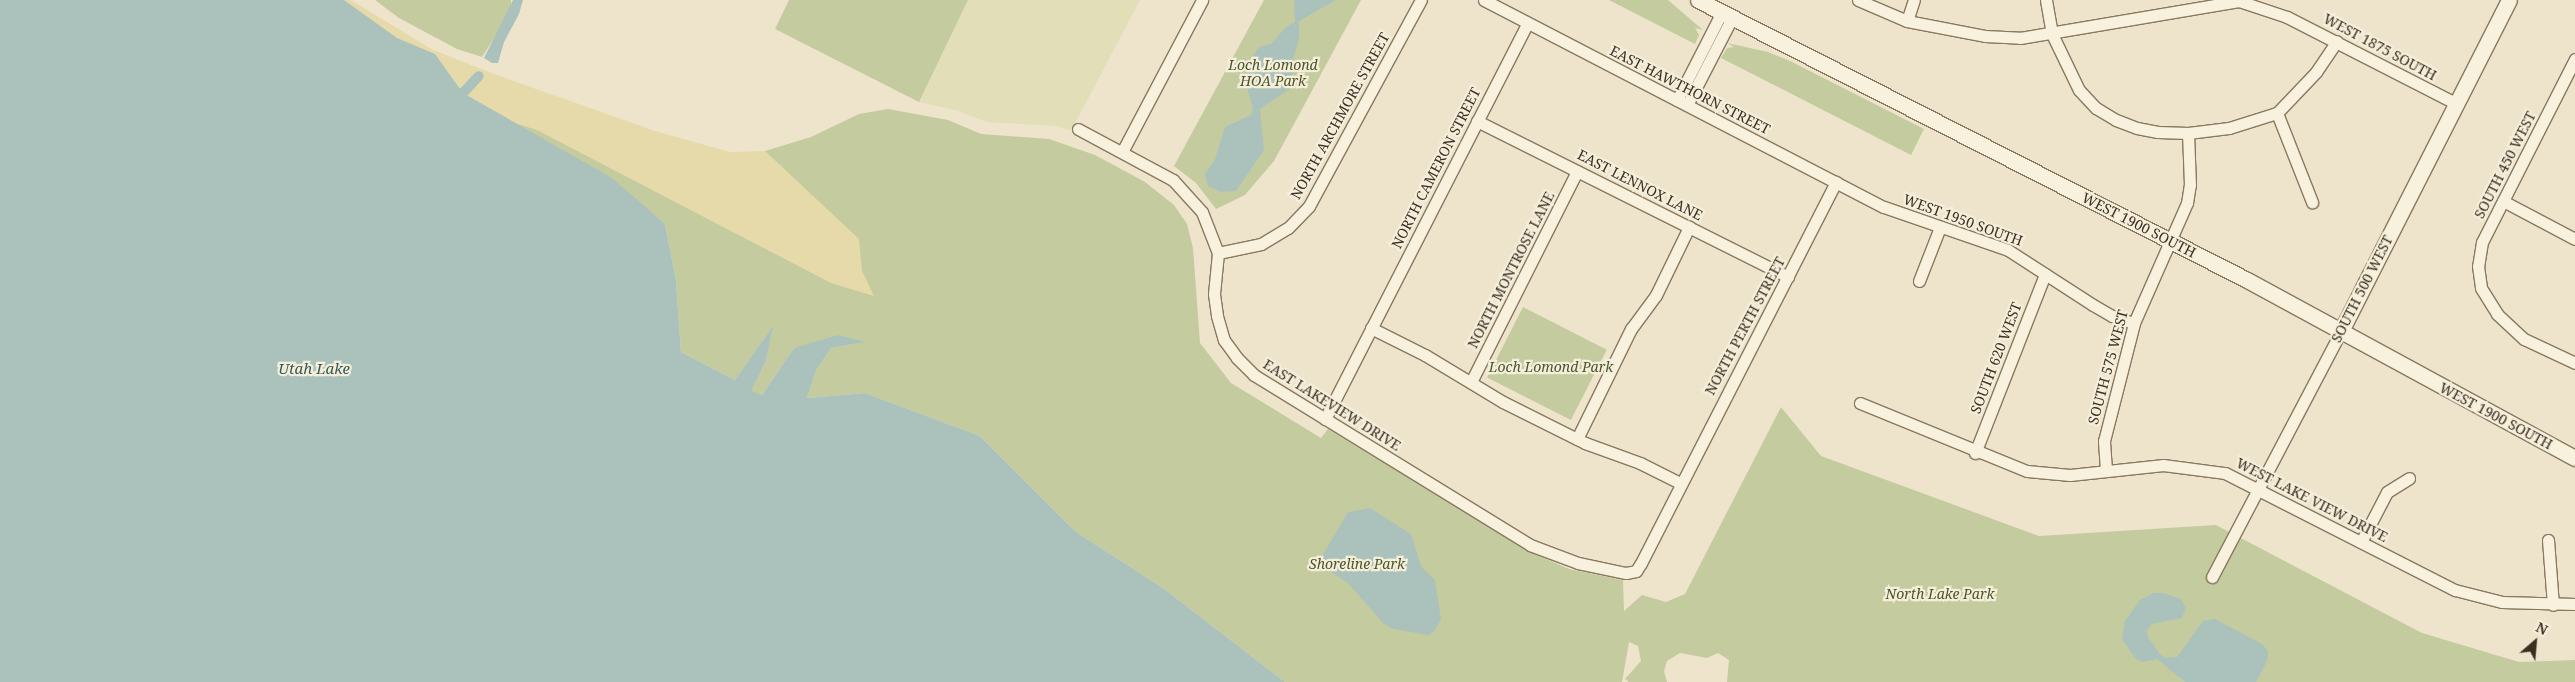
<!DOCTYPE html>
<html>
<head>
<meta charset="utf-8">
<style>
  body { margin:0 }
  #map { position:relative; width:2575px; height:682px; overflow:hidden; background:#ede4cb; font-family:"Noto Serif",serif }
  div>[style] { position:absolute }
  .farmland>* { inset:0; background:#e2deb8 }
  .green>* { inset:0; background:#c4cb9f; transform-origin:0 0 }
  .sand>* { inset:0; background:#e7daaa }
  .water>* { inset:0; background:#abc2bc }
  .canal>* { height:10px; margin:-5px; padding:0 5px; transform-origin:5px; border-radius:5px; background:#abc2bc }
  .roads { filter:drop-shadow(1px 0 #89785f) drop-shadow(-1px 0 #89785f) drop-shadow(0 1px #89785f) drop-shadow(0 -1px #89785f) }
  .street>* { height:11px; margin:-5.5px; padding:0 5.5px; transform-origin:5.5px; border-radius:5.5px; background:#f8f1de }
  .secondary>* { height:15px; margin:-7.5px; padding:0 7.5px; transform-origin:7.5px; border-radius:7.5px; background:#f8f1de }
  span { translate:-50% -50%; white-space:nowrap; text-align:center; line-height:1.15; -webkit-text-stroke:4.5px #f5eeda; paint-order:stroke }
  .street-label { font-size:14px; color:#3b2f22 }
  .park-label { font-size:14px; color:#49562a; font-style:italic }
  .water-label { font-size:15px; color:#325959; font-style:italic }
  .north { position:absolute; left:2510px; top:617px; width:50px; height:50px; -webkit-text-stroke:4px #f5eeda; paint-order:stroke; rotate:27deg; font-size:14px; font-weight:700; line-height:20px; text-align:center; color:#3b2f22 }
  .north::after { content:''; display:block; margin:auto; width:18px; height:22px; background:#3b2f22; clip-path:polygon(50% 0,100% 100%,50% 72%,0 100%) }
</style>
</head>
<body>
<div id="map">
  <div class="farmland">
    <i style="clip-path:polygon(968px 0,1140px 0,1071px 131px,1057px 126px,987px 122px,955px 110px,919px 102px)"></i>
  </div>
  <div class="green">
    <i style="clip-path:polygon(375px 0,511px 0,511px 12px,482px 57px,457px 49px,399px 18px)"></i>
    <i style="clip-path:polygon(789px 0,968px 0,919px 102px,775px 29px)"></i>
    <i style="clip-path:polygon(1264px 0,1361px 0,1274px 161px,1245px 195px,1216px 209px,1196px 183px,1174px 166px)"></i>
    <i style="clip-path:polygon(1609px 0,1668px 0,1703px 30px,1695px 28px,1699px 35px,1695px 44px)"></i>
    <i style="clip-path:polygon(265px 18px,397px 38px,690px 158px,765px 151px,811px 137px,859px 114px,888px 109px,948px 120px,981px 134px,1049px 139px,1095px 155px,1145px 182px,1174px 205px,1187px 224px,1193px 248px,1200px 343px,1231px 383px,1321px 438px,1328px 429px,1537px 555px,1569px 569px,1623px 580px,1624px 611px,1642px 595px,1666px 602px,1685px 594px,1781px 407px,1821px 456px,2039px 536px,2216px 525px,2422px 633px,2519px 662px,2575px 660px,2575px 682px,1727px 682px,1729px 660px,1718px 653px,1707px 658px,1680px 653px,1667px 661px,1664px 671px,1667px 682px,1629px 682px,1625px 679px,1641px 661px,1638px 646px,1629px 642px,1622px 682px,1285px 682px,1163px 588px,1076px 532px,980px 436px,865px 393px,807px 398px,816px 371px,831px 348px,863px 342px,794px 348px,762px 395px,750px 392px,766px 361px,772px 328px,735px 380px,681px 352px,676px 280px,665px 224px)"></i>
    <i style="clip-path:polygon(1727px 43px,1768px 52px,1790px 61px,1924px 129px,1911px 155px,1721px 58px,1727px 48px,1734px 47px)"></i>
    <i style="left:1523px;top:307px;width:94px;height:79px;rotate:27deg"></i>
  </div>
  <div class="sand">
    <i style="clip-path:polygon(342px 0,351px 0,433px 50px,502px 77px,655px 131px,730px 152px,765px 151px,859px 239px,862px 271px,874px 296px,831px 283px,537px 130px,419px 93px)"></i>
  </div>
  <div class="water">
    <i style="clip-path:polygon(0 0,344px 0,397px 38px,435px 54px,463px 93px,612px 178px,665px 224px,676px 280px,681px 352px,735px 380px,773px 326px,766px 361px,751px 391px,762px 395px,794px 348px,838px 335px,865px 342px,831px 348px,816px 371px,807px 398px,865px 393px,980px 436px,1076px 532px,1163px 588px,1285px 682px,0 682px)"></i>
    <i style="clip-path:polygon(513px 0,523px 0,519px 14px,504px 42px,498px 63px,492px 63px,484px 58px)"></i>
    <i style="clip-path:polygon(1294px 0,1336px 0,1299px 21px,1299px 39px,1291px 66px,1295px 85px,1260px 109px,1264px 150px,1236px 191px,1221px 192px,1208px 186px,1205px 174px,1215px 159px,1225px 127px,1251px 115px,1253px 109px,1245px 80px,1253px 56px,1259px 47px,1271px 44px,1286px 27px,1295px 22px)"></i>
    <i style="clip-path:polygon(1370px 508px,1411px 534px,1421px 566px,1435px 580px,1441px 619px,1434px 632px,1428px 635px,1393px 629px,1383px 623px,1348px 583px,1331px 572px,1321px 558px,1348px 512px)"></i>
    <i style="clip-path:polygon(2163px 593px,2181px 599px,2186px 608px,2182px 618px,2152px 624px,2147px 630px,2148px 637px,2160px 654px,2166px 658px,2177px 657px,2203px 621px,2215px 619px,2262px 644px,2268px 651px,2267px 661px,2256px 682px,2185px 682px,2157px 659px,2143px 662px,2135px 658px,2122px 639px,2125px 621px,2140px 600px,2153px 593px)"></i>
  </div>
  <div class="canal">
    <i style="left:463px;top:93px;width:23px;rotate:-47deg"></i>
  </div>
  <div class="roads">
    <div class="street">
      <i style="left:1484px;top:0;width:450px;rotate:27.4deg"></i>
      <i style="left:1884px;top:207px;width:131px;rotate:19.1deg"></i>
      <i style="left:2008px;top:250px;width:101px;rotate:32.9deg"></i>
      <i style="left:2093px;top:305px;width:22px;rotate:30deg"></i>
      <i style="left:2112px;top:316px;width:23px;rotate:18deg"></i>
      <i style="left:1858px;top:0;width:53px;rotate:23.2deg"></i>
      <i style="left:1907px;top:21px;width:22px;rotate:-72deg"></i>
      <i style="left:2046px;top:0;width:35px;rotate:80deg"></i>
      <i style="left:2052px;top:34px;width:62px;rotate:64.3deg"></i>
      <i style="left:2079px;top:90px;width:25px;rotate:47deg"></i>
      <i style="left:2096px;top:108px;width:23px;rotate:31deg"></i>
      <i style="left:2116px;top:120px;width:22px;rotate:21deg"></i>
      <i style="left:2137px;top:128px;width:21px;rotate:11deg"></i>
      <i style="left:2158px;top:132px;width:30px;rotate:2deg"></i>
      <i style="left:2188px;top:133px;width:41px;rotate:-7deg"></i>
      <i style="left:2229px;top:128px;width:50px;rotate:-17.4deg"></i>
      <i style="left:2277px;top:113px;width:57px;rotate:-46.4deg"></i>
      <i style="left:2316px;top:72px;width:37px;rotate:-56deg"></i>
      <i style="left:1907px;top:21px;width:79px;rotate:10.9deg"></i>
      <i style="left:1985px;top:36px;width:35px;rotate:3deg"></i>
      <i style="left:2020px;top:38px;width:222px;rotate:-9.6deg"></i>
      <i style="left:2239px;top:1px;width:51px;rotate:18.4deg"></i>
      <i style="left:2287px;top:17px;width:191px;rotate:27.1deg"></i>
      <i style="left:2575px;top:59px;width:205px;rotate:116.9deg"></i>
      <i style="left:2482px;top:242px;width:24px;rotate:99deg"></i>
      <i style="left:2478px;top:266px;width:22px;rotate:82deg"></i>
      <i style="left:2481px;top:288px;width:31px;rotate:58deg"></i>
      <i style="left:2497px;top:314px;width:37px;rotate:43deg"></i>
      <i style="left:2524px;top:339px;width:56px;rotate:25.2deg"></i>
      <i style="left:1677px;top:100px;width:99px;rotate:-62.9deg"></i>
      <i style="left:1687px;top:105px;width:100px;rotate:-62.7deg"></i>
      <i style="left:2277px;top:113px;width:96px;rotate:68.5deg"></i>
      <i style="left:1477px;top:121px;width:348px;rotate:26.6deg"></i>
      <i style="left:1078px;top:129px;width:108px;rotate:28.2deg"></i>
      <i style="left:1173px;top:180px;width:43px;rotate:47.8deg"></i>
      <i style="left:1202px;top:212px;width:44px;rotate:68.7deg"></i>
      <i style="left:1218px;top:253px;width:41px;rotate:95.6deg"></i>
      <i style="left:1214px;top:294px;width:22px;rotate:82deg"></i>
      <i style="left:1217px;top:316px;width:25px;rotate:74deg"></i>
      <i style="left:1224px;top:340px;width:22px;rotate:54deg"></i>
      <i style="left:1237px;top:358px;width:24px;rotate:45deg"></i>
      <i style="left:1254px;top:375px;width:324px;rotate:31.6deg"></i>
      <i style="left:1530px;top:545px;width:51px;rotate:20.6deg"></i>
      <i style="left:1578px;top:563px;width:49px;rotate:11.8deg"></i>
      <i style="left:1626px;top:573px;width:10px;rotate:-11deg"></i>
      <i style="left:1636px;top:571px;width:9px;rotate:-58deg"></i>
      <i style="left:1641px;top:563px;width:428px;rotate:-62.9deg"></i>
      <i style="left:1122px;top:152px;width:172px;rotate:-62.2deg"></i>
      <i style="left:2503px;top:201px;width:81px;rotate:27.8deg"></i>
      <i style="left:1218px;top:253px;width:44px;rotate:-11.8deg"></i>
      <i style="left:1261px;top:244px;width:31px;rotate:-31deg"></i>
      <i style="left:1288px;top:228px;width:30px;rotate:-46deg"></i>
      <i style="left:1309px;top:206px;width:234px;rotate:-61.5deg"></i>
      <i style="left:1919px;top:281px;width:58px;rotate:-68.7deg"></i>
      <i style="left:1371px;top:328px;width:60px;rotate:26.6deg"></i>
      <i style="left:1425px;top:355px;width:91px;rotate:31.1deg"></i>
      <i style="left:1503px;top:402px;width:92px;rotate:26.6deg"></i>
      <i style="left:1585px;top:443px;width:59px;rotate:20deg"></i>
      <i style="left:1640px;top:463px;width:45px;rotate:26.6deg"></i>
      <i style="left:1471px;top:382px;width:236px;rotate:-63.3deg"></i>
      <i style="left:1860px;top:403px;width:180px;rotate:22.2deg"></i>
      <i style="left:2027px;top:471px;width:43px;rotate:5.3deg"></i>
      <i style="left:2070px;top:475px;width:94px;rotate:-6.1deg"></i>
      <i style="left:2163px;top:465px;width:63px;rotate:7.4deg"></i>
      <i style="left:2225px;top:473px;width:258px;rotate:27deg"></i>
      <i style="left:2455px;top:590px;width:49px;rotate:14.3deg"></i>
      <i style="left:2502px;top:602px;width:73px;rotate:1.6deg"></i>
      <i style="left:1325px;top:419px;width:445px;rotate:-62.9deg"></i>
      <i style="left:1577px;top:439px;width:123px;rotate:-63.9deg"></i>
      <i style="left:1631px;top:329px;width:42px;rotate:-53.7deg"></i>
      <i style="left:1656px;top:295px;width:76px;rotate:-64.1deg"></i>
      <i style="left:1975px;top:453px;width:192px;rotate:-68.6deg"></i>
      <i style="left:2106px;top:470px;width:29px;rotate:-94deg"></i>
      <i style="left:2104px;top:441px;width:122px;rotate:-75.7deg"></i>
      <i style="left:2134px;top:323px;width:131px;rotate:-66.2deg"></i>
      <i style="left:2187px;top:203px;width:18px;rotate:-81deg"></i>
      <i style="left:2190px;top:185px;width:52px;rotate:-92.2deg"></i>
      <i style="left:2548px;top:540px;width:65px;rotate:85.6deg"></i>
      <i style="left:2361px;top:542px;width:56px;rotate:-62.5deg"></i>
      <i style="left:2387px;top:492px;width:26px;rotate:-32deg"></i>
      <i style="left:2212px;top:577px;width:276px;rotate:-62.3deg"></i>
    </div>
    <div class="secondary">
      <i style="left:1698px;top:0;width:616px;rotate:27.02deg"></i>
      <i style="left:2247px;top:280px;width:373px;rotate:28.5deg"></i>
      <i style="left:2340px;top:333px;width:373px;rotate:-63.1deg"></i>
    </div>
  </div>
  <div class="street-label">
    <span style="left:2380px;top:47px;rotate:28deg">WEST 1875 SOUTH</span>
    <span style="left:1690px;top:90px;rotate:27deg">EAST HAWTHORN STREET</span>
    <span style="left:1340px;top:116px;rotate:-61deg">NORTH ARCHMORE STREET</span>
    <span style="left:2505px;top:165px;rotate:-63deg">SOUTH 450 WEST</span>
    <span style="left:1436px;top:168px;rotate:-63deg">NORTH CAMERON STREET</span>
    <span style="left:1640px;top:185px;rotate:27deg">EAST LENNOX LANE</span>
    <span style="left:1963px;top:220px;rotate:20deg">WEST 1950 SOUTH</span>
    <span style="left:2139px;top:225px;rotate:27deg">WEST 1900 SOUTH</span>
    <span style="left:1511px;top:270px;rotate:-63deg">NORTH MONTROSE LANE</span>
    <span style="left:2362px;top:289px;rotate:-63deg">SOUTH 500 WEST</span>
    <span style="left:1745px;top:326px;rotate:-62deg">NORTH PERTH STREET</span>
    <span style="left:1996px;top:358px;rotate:-69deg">SOUTH 620 WEST</span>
    <span style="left:2108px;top:367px;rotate:-75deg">SOUTH 575 WEST</span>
    <span style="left:1332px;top:405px;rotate:32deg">EAST LAKEVIEW DRIVE</span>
    <span style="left:2496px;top:416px;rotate:28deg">WEST 1900 SOUTH</span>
    <span style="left:2312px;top:500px;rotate:27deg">WEST LAKE VIEW DRIVE</span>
  </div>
  <div class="park-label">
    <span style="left:1273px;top:73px">Loch Lomond<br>HOA Park</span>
    <span style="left:1551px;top:367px">Loch Lomond Park</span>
    <span style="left:1357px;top:564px">Shoreline Park</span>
    <span style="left:1940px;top:594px">North Lake Park</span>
  </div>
  <div class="water-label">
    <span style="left:314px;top:369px">Utah Lake</span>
  </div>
  <div class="north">N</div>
</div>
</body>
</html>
